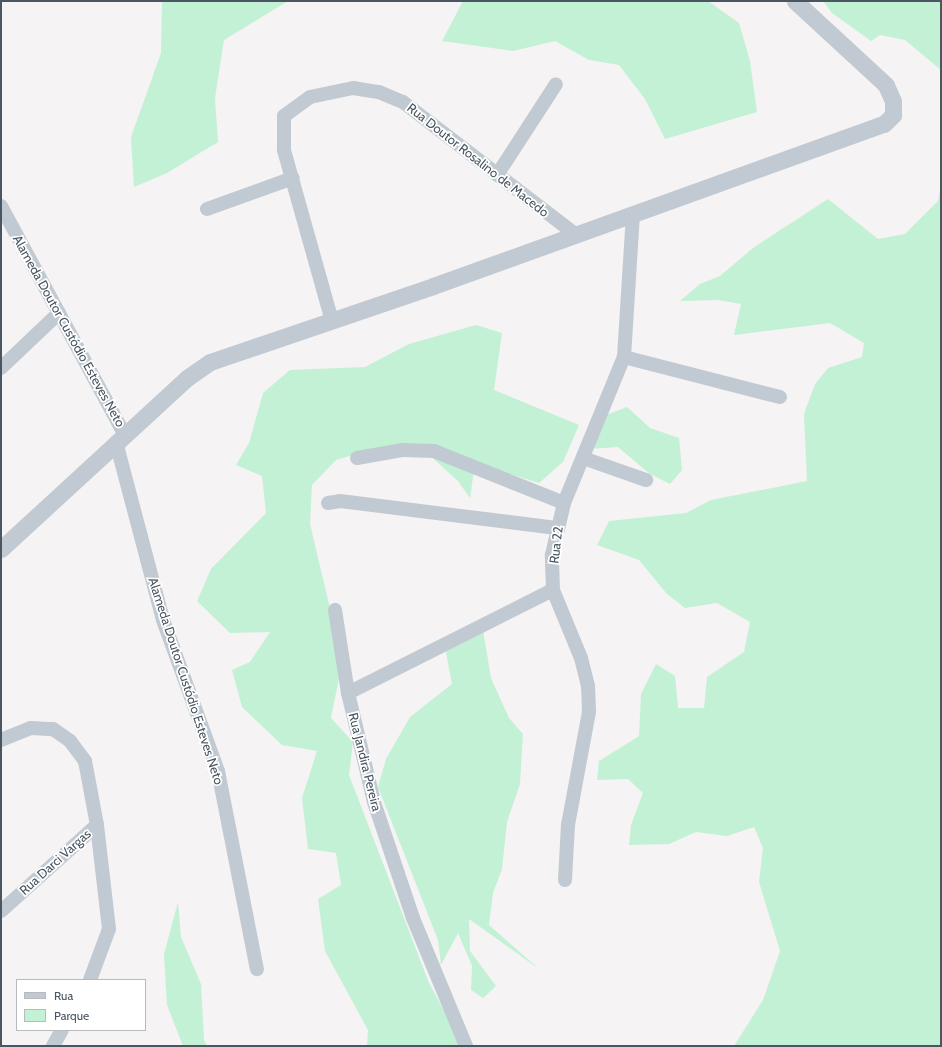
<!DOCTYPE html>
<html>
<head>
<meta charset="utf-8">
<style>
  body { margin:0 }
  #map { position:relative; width:942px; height:1047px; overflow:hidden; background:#f5f3f3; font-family:Cabin,sans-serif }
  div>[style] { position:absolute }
  .green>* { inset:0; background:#c3f1d5 }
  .minor>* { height:14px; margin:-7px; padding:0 7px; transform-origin:7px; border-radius:7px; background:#c1cad2 }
  .tertiary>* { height:17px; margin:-8.5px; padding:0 8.5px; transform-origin:8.5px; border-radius:8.5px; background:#c1cad2 }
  span { translate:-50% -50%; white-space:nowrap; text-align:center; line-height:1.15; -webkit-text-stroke:3.5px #fff; paint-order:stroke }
  .street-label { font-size:13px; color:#4a5661 }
  .frame { position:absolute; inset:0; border:2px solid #4a5661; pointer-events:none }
  .legend { position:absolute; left:16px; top:979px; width:130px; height:52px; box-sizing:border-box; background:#fff; border:1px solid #b7bbc0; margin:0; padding:5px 7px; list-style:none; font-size:12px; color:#4a5661 }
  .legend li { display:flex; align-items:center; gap:8px; height:20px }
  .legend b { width:20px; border:1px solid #b7bbc0 }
</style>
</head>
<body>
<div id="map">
  <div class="green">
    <i style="clip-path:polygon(162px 1px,288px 1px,224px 40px,215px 98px,218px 142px,167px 173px,134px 187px,131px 137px,161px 53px)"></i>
    <i style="clip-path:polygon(463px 1px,708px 1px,739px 23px,750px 61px,757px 112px,665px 139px,645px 99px,619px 65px,589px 60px,555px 41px,513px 51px,442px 41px)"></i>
    <i style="clip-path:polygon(823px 1px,941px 1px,941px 70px,905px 40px,880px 35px,871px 41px,832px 13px)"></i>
    <i style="clip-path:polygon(941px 185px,941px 1046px,734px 1046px,763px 1000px,780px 951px,759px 882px,763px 848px,754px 827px,727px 836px,696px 832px,669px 844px,629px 845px,631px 825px,643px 793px,628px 779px,597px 780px,599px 761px,639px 736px,641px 694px,656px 664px,675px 676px,678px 708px,704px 708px,707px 677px,744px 652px,750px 622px,717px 603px,685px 608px,667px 594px,639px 560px,597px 545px,609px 521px,686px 513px,711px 500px,807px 481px,804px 414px,815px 384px,828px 368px,862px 357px,864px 343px,830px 323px,734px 335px,741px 304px,718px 300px,680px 301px,700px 284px,720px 276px,753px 248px,828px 199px,878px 239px,905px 234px,938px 201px)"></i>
    <i style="clip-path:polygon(476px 325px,502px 333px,494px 390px,579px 425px,563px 462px,539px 483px,488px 467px,474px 470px,470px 498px,458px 481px,417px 444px,370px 450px,336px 460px,312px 485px,310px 524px,332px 617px,339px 678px,331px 718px,353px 742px,349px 775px,429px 983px,463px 1046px,367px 1046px,368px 1030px,325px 951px,318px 899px,341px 885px,336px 853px,308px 849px,302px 798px,317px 751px,282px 745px,242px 707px,232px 670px,250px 662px,270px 632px,230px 633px,197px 601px,211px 569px,266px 513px,262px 476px,236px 465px,249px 443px,263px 393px,290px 370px,365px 367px,409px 344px)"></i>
    <i style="clip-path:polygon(627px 407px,650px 428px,679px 438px,682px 470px,670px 484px,650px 474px,618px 447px,589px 449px,606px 415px)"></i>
    <i style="clip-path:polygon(483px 630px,491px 678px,509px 718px,523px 734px,520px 784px,507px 822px,502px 869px,493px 893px,489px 925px,539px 969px,469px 919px,470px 951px,496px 986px,483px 998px,471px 990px,472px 966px,458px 933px,441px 965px,438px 940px,378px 787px,386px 759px,410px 717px,452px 684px,445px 647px)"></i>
    <i style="clip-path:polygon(178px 902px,181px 937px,201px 984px,204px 1040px,207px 1046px,183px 1046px,167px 1005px,164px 954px)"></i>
  </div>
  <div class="minor">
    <i style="left:497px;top:175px;width:108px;rotate:-57deg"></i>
    <i style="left:1px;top:206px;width:260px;rotate:61.6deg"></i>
    <i style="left:207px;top:209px;width:91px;rotate:-19.8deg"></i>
    <i style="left:332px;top:321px;width:178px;rotate:-105.7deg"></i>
    <i style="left:284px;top:150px;width:34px;rotate:-90deg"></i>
    <i style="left:284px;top:116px;width:32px;rotate:-36deg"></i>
    <i style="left:310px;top:97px;width:44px;rotate:-11.8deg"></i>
    <i style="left:353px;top:88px;width:26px;rotate:9deg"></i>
    <i style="left:379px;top:92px;width:26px;rotate:23deg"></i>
    <i style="left:403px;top:102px;width:217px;rotate:37.5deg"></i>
    <i style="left:624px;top:357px;width:161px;rotate:14.4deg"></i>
    <i style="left:1px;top:368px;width:80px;rotate:-43.5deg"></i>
    <i style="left:116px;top:442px;width:184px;rotate:75.2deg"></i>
    <i style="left:163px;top:620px;width:161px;rotate:70deg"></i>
    <i style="left:218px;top:771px;width:202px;rotate:78.9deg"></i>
    <i style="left:357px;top:458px;width:47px;rotate:-9.9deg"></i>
    <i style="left:403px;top:450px;width:31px;rotate:2deg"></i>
    <i style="left:434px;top:451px;width:140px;rotate:21.8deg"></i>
    <i style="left:583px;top:458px;width:67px;rotate:19.2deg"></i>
    <i style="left:328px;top:503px;width:12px;rotate:-9deg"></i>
    <i style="left:340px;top:501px;width:218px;rotate:7.1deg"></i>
    <i style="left:335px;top:610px;width:84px;rotate:81.1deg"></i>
    <i style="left:1px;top:740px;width:32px;rotate:-22deg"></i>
    <i style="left:31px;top:728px;width:22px;rotate:3deg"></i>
    <i style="left:53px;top:729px;width:21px;rotate:35deg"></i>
    <i style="left:70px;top:741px;width:25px;rotate:53deg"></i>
    <i style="left:85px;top:761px;width:65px;rotate:79.4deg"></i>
    <i style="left:97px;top:825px;width:129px;rotate:138.1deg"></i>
    <i style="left:565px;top:880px;width:55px;rotate:-86.9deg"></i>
    <i style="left:568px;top:825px;width:115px;rotate:-79.5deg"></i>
    <i style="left:589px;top:712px;width:26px;rotate:-92deg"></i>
    <i style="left:588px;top:686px;width:29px;rotate:-104deg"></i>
    <i style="left:581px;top:658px;width:74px;rotate:-112.4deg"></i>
    <i style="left:553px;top:590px;width:35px;rotate:-92deg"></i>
    <i style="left:552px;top:555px;width:53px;rotate:-77deg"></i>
    <i style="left:564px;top:503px;width:158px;rotate:-67.7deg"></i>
    <i style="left:624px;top:357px;width:143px;rotate:-86.4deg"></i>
    <i style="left:90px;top:980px;width:54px;rotate:-69.6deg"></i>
    <i style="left:109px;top:929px;width:105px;rotate:-96.6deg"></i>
    <i style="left:53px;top:1046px;width:18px;rotate:-61deg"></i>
    <i style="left:466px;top:1046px;width:139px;rotate:-112.5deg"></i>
    <i style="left:413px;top:918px;width:122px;rotate:-108.6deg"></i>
    <i style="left:374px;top:802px;width:112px;rotate:-103.4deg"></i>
    <i style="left:348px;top:693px;width:229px;rotate:-26.7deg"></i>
  </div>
  <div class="tertiary">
    <i style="left:1px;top:549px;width:253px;rotate:-42.6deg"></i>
    <i style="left:187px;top:378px;width:28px;rotate:-35deg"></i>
    <i style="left:210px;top:362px;width:236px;rotate:-18.8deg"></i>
    <i style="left:433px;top:286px;width:479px;rotate:-19.8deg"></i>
    <i style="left:884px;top:124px;width:13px;rotate:-45deg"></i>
    <i style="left:893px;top:115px;width:14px;rotate:-90deg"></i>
    <i style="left:893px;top:101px;width:17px;rotate:-114deg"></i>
    <i style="left:886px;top:85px;width:124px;rotate:-137.3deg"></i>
  </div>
  <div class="street-label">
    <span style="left:478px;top:160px;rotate:38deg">Rua Doutor Rosalino de Macedo</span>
    <span style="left:69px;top:331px;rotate:61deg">Alameda Doutor Custódio Esteves Neto</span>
    <span style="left:556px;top:545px;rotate:-83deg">Rua 22</span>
    <span style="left:186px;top:681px;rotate:72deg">Alameda Doutor Custódio Esteves Neto</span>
    <span style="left:365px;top:762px;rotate:76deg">Rua Jandira Pereira</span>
    <span style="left:55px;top:862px;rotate:-42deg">Rua Darci Vargas</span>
  </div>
  <div class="frame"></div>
  <ul class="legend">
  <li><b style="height:5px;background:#c1cad2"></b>Rua</li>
  <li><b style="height:11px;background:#c3f1d5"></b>Parque</li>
  </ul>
</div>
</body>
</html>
